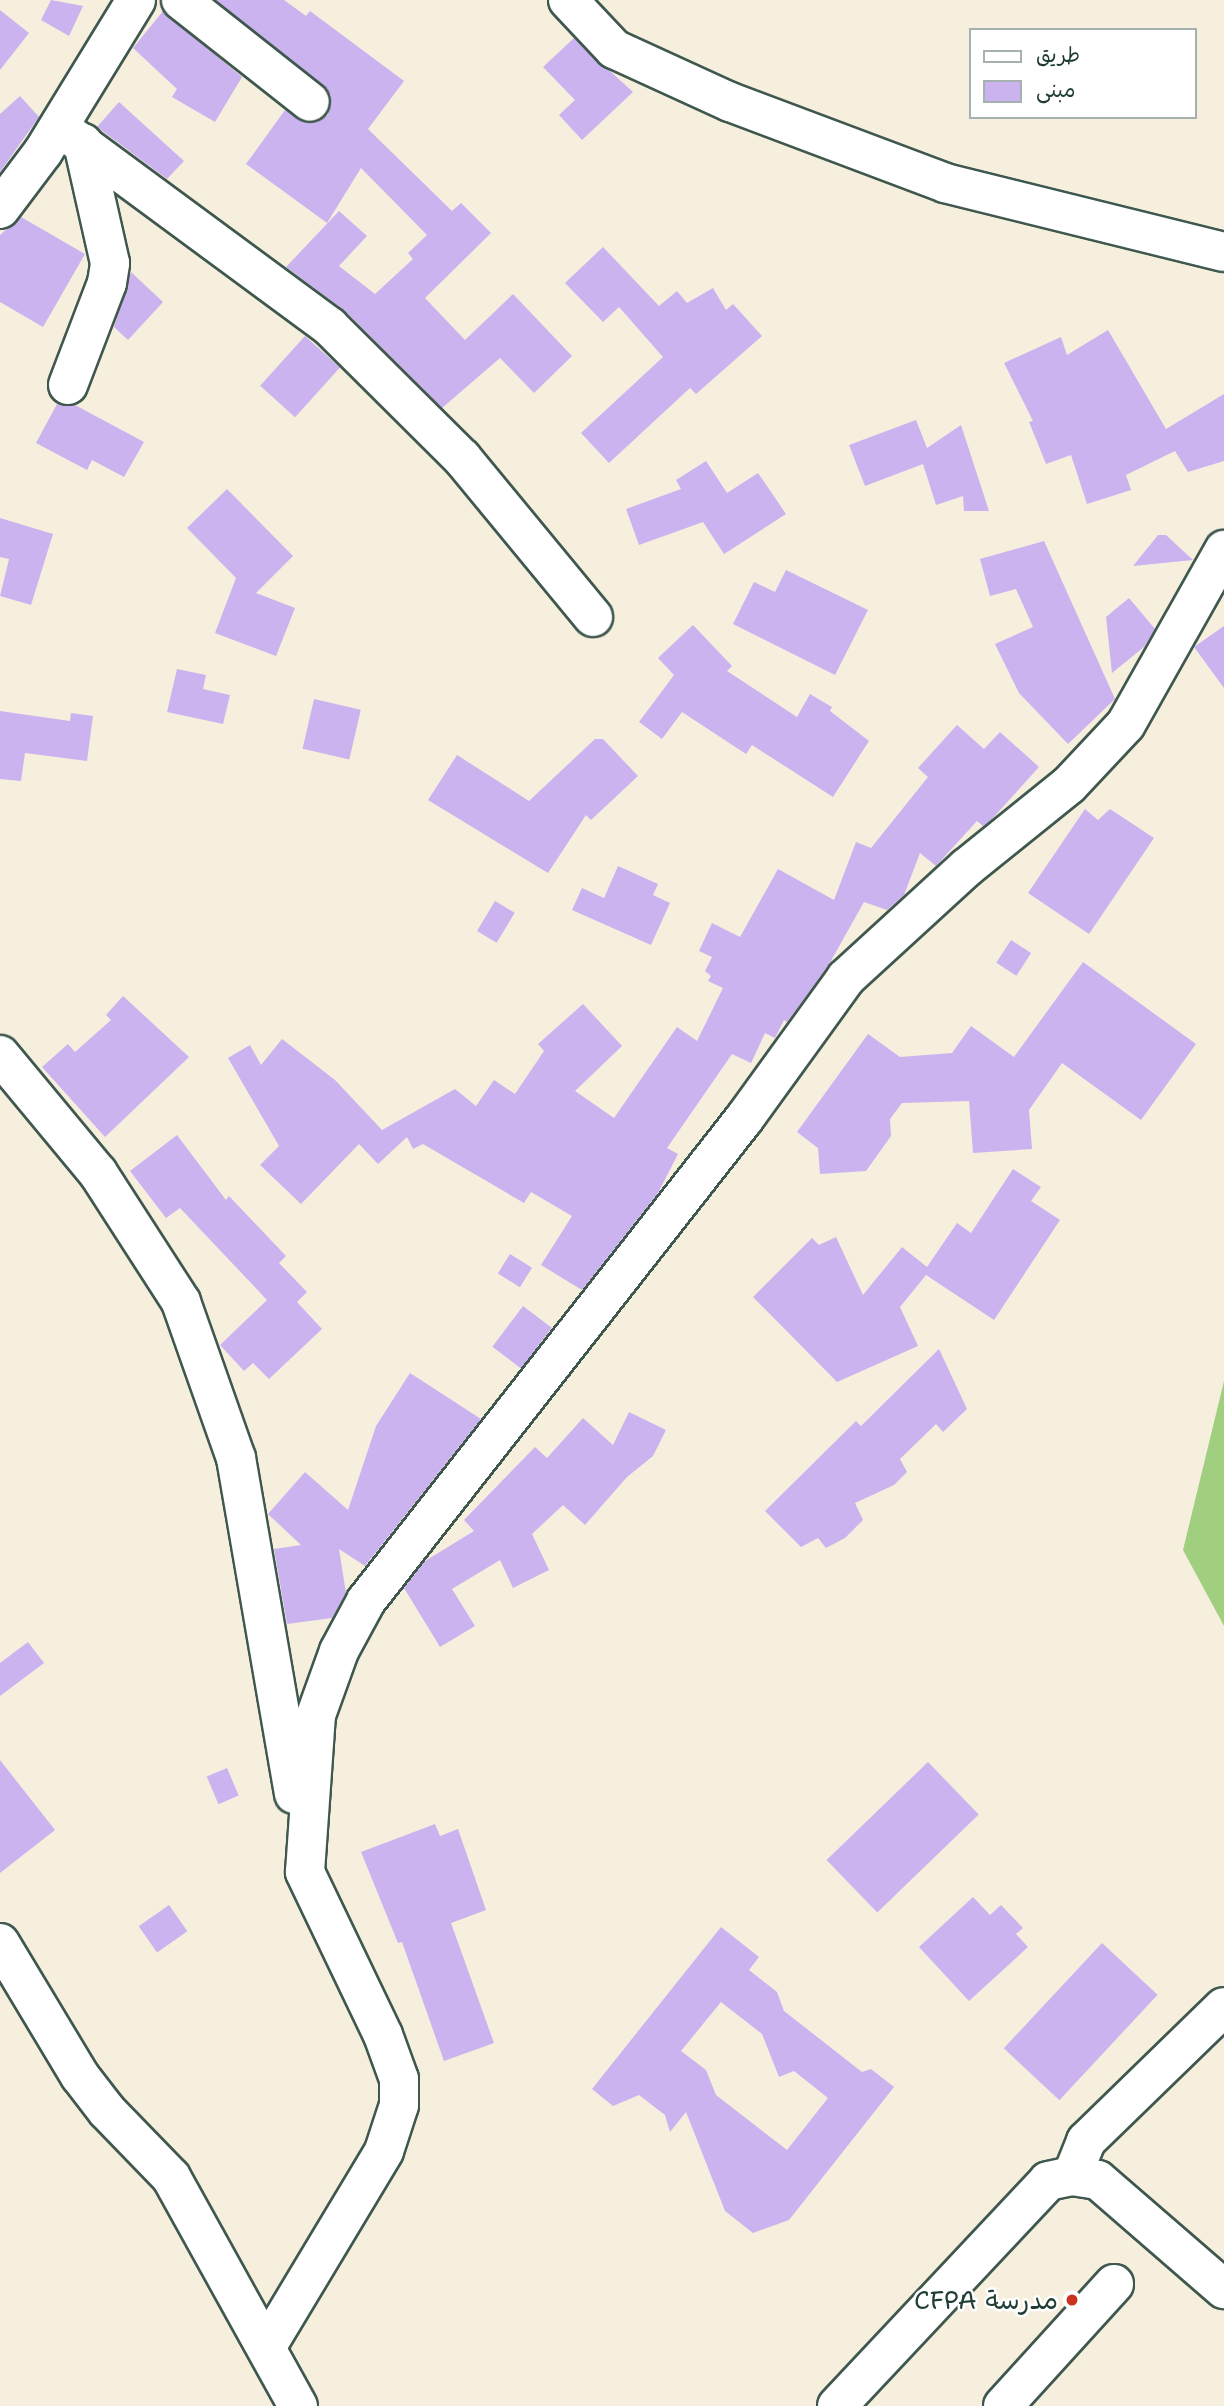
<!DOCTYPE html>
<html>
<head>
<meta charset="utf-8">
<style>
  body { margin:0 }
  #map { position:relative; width:1224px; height:2406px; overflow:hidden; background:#f6efde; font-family:"Shantell Sans","Playpen Sans Arabic",sans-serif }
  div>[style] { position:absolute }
  .green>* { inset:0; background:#a0d07f }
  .building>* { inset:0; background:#cbb3f0; transform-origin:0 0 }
  .roads { filter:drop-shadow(2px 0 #3f584e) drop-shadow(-2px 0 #3f584e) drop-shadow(0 2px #3f584e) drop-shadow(0 -2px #3f584e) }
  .minor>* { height:38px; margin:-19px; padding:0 19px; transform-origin:19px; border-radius:19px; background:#fff }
  .dots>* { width:19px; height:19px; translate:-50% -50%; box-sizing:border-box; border:4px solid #fff; border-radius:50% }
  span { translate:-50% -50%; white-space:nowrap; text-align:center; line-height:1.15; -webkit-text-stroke:5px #fff; paint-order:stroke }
  .poi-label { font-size:26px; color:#1f3d34 }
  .right { translate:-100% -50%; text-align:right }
  .legend { position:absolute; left:969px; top:28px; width:228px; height:91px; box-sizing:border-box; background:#fff; border:2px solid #a5b1ae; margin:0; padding:9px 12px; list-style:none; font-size:21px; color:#1f3d34 }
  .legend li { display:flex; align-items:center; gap:14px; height:35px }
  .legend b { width:35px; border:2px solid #a5b1ae }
</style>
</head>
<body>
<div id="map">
  <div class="green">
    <i style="clip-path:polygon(1224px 1381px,1224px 1626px,1183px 1550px)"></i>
  </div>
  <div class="building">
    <i style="clip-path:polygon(51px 0,83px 6px,69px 36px,41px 20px)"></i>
    <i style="clip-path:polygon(216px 0,284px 0,306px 16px,310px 11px,404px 81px,368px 129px,452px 211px,461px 203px,491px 233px,425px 298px,465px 340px,513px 294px,572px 356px,534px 393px,500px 358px,442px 408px,345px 311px,286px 267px,339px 211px,367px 236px,339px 266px,375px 294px,413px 259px,408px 253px,427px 235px,361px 168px,327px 223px,246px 164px,285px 110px,306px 123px,317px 122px,328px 115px,331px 95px)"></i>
    <i style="clip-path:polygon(0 10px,29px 33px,0 70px)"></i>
    <i style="clip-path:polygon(163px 11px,242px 77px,215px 122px,172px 97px,177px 89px,133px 48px)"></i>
    <i style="clip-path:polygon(574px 38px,633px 92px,582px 140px,559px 115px,575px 100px,543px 67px)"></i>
    <i style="clip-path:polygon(20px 96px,39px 117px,0 172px,0 114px)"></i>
    <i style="clip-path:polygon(119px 102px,184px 161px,167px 179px,97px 127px)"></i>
    <i style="clip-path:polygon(21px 217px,85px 254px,43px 327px,0 302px,0 235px)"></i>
    <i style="clip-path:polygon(603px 247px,659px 306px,677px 291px,687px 303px,713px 288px,726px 310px,733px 304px,762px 336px,696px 394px,690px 388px,609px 463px,581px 433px,663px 357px,619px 307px,603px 322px,565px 283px)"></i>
    <i style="clip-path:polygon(131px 272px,163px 302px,128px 340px,114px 327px)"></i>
    <i style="clip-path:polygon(1108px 330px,1166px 429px,1224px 394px,1224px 461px,1188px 472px,1175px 451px,1126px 475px,1131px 490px,1087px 504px,1071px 455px,1046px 464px,1029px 422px,1033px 421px,1004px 363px,1061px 337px,1067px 355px)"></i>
    <i style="left:305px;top:336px;width:47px;height:67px;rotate:42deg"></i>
    <i style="clip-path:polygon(57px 404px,75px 405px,144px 442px,124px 477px,92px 460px,87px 470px,36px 443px)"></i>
    <i style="clip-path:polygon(916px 420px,927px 448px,961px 425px,989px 511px,964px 511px,963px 496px,936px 505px,923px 464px,865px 486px,849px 445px)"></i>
    <i style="clip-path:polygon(706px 461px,727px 493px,758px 473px,786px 514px,724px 554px,703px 522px,639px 545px,626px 509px,681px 489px,676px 480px)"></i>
    <i style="clip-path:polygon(227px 489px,293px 556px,256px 593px,295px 608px,276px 656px,215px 633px,236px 578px,187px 528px)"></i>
    <i style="clip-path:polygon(0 518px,53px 534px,31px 605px,0 596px,9px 559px,0 557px)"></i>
    <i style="clip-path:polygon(1158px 535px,1166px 535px,1193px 560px,1133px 566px)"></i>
    <i style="clip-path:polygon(1044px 541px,1115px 699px,1068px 744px,1019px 693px,995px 644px,1033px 627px,1016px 589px,990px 596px,980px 559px)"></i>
    <i style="clip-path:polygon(786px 570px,868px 610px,835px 675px,733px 624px,754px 582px,775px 592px)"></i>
    <i style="clip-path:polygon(1129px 598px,1155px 629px,1144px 647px,1112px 673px,1106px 617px)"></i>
    <i style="clip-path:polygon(693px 625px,732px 666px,727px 671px,797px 717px,810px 694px,832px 707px,830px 711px,869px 741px,833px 797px,752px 745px,746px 754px,682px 712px,662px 739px,639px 722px,674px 675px,658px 658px)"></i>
    <i style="clip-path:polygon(1224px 626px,1224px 688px,1194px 647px)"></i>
    <i style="clip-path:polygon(177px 669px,206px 675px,203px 689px,230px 695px,223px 724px,167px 712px)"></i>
    <i style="left:314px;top:699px;width:48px;height:51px;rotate:13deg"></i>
    <i style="clip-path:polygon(0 711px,70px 721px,71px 713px,93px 716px,87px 761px,25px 753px,21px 781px,0 779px)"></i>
    <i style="clip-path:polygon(957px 725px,984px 749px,1000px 732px,1039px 767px,992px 819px,983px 826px,977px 821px,936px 866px,920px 853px,904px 895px,887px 910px,864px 902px,828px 966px,787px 1022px,784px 1020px,775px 1038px,765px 1033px,751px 1063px,732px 1054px,667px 1148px,678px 1154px,658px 1193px,582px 1290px,541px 1265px,572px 1216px,531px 1192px,524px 1203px,423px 1144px,413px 1149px,407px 1137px,378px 1164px,359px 1144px,301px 1204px,260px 1165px,279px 1146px,228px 1058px,250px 1045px,261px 1065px,282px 1039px,335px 1080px,382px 1130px,455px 1089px,476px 1106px,494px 1080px,515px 1094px,544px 1051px,538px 1044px,583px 1004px,622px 1046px,575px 1091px,614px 1118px,677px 1027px,697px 1041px,723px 988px,708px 981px,711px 976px,705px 971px,712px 957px,699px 951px,712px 923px,740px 937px,778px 869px,834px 900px,856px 842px,871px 848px,928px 777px,918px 768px)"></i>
    <i style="clip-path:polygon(595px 739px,603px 739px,638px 776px,591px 820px,586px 815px,548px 873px,428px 800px,457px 755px,529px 801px)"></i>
    <i style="clip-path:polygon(1085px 809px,1098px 820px,1110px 809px,1154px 838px,1089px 934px,1028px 893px)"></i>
    <i style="clip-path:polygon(618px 866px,658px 884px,653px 895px,670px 903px,651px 945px,572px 910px,582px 888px,604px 898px)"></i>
    <i style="left:495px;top:901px;width:23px;height:35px;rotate:31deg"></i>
    <i style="left:1011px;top:940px;width:24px;height:27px;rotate:33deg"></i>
    <i style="clip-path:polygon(1083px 962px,1196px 1044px,1141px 1120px,1062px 1063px,1029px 1110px,1032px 1149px,973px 1153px,969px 1101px,902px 1103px,890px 1119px,891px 1136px,866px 1171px,820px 1174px,818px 1148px,797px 1132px,868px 1034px,900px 1057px,952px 1053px,971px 1026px,1014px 1057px)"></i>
    <i style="clip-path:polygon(123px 996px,189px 1057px,105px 1137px,42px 1067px,68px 1044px,75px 1052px,111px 1020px,106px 1015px)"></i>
    <i style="clip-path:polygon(177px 1135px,226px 1200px,229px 1196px,286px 1256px,279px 1263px,307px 1292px,297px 1302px,322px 1329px,269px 1379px,253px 1363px,244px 1371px,220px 1345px,267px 1300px,180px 1208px,166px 1218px,130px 1171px)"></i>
    <i style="clip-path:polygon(1013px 1169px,1041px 1187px,1031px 1201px,1060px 1220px,994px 1320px,926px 1275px,900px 1307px,918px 1346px,837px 1382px,753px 1297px,812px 1238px,819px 1245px,836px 1237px,863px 1295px,902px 1247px,927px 1267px,957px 1223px,971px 1233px)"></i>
    <i style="left:510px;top:1254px;width:26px;height:23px;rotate:32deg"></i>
    <i style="left:523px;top:1306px;width:36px;height:51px;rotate:37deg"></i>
    <i style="clip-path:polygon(939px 1349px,967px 1409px,943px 1432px,936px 1424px,900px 1459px,907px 1472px,894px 1485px,855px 1503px,863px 1520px,845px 1538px,826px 1548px,818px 1538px,801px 1547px,765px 1511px,856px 1421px,861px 1426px)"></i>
    <i style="clip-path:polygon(410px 1373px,481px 1419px,365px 1566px,339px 1549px,346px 1593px,332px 1618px,287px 1624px,274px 1549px,301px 1545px,268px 1514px,305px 1472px,348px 1510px,376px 1426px)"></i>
    <i style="clip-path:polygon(629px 1412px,666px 1430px,653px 1456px,627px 1477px,585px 1525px,563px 1505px,532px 1534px,549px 1570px,513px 1588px,500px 1560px,452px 1589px,475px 1626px,440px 1647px,404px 1588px,425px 1561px,474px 1531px,464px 1520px,535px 1447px,547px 1458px,583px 1418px,613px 1445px)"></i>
    <i style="clip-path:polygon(28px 1642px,44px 1663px,0 1696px,0 1663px)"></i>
    <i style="clip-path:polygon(0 1760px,55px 1830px,0 1873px)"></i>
    <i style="left:928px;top:1762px;width:73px;height:141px;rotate:46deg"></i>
    <i style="left:227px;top:1768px;width:30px;height:22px;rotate:67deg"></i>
    <i style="clip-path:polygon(435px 1824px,440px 1836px,458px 1829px,486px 1910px,451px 1923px,494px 2043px,444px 2061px,402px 1942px,398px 1943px,361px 1852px)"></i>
    <i style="clip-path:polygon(973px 1897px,990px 1915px,1001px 1905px,1023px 1928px,1016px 1934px,1028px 1947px,969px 2001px,919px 1947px)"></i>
    <i style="left:169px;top:1905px;width:32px;height:37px;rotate:55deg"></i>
    <i style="clip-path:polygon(evenodd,721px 1927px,759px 1957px,749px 1970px,777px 1992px,784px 2011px,862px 2072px,871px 2069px,894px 2087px,789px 2220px,753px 2233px,725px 2211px,686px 2112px,670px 2132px,665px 2115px,639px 2095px,613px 2106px,592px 2089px,721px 1927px,721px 2002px,762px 2034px,779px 2077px,794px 2071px,828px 2098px,787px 2150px,716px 2095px,706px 2070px,681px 2051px,721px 2002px)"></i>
    <i style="left:1102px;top:1943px;width:76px;height:144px;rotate:43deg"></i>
  </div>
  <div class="roads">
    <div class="minor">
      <i style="left:181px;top:0;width:164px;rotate:38.3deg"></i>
      <i style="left:568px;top:0;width:67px;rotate:46.8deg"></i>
      <i style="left:614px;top:49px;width:128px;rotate:24.6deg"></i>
      <i style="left:730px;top:102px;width:230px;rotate:20.6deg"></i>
      <i style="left:945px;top:183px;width:287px;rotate:13.9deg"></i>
      <i style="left:59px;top:127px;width:337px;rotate:36.4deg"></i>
      <i style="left:330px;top:327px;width:186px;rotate:44.8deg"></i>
      <i style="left:462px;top:458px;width:206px;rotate:50.5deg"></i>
      <i style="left:0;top:209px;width:71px;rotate:-53deg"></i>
      <i style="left:43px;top:152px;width:178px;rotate:-58.5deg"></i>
      <i style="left:68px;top:385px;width:109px;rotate:-69.1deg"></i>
      <i style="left:107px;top:283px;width:20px;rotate:-81deg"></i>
      <i style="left:110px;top:263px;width:123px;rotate:-102.7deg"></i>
      <i style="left:0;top:1055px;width:153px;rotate:50.3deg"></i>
      <i style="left:98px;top:1173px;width:153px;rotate:57.2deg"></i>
      <i style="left:181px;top:1302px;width:165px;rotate:70.6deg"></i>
      <i style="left:236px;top:1458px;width:341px;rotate:80.2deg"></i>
      <i style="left:0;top:1943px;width:155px;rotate:59deg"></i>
      <i style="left:80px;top:2076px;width:44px;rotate:52.4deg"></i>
      <i style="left:107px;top:2111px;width:92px;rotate:45.9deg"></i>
      <i style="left:171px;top:2177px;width:262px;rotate:61deg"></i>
      <i style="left:1072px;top:2176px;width:38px;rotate:-68deg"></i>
      <i style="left:1086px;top:2141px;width:192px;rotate:-44.2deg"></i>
      <i style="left:267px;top:2346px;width:227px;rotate:-59deg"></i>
      <i style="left:384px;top:2151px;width:48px;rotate:-71.9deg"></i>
      <i style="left:399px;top:2105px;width:26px;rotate:-90deg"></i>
      <i style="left:399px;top:2079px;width:47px;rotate:-110deg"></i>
      <i style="left:383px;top:2035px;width:181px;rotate:-115.6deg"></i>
      <i style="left:305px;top:1872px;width:157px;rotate:-86deg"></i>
      <i style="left:316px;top:1715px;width:68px;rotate:-70.2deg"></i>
      <i style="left:339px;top:1651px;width:57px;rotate:-61.6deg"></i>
      <i style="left:366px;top:1601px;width:613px;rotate:-51.9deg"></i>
      <i style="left:744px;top:1119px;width:174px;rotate:-54.1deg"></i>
      <i style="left:846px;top:978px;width:163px;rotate:-42.5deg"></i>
      <i style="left:966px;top:868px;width:132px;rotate:-38.9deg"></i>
      <i style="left:1069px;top:785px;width:83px;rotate:-46.9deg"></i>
      <i style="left:1126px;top:724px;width:200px;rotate:-60.6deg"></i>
      <i style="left:837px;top:2406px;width:308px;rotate:-46.8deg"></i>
      <i style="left:1048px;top:2181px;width:25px;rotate:-12deg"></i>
      <i style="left:1072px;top:2176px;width:26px;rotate:9deg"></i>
      <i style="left:1098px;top:2180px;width:167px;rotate:40.9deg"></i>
      <i style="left:1003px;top:2406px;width:165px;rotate:-47.7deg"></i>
    </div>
  </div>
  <div class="dots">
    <i style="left:1072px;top:2300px;background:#c8321e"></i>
  </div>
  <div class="poi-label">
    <span class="right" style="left:1058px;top:2300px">CFPA مدرسة</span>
  </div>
  <ul class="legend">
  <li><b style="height:9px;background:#fff"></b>طريق</li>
  <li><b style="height:19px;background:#cbb3f0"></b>مبنى</li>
  </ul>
</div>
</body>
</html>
